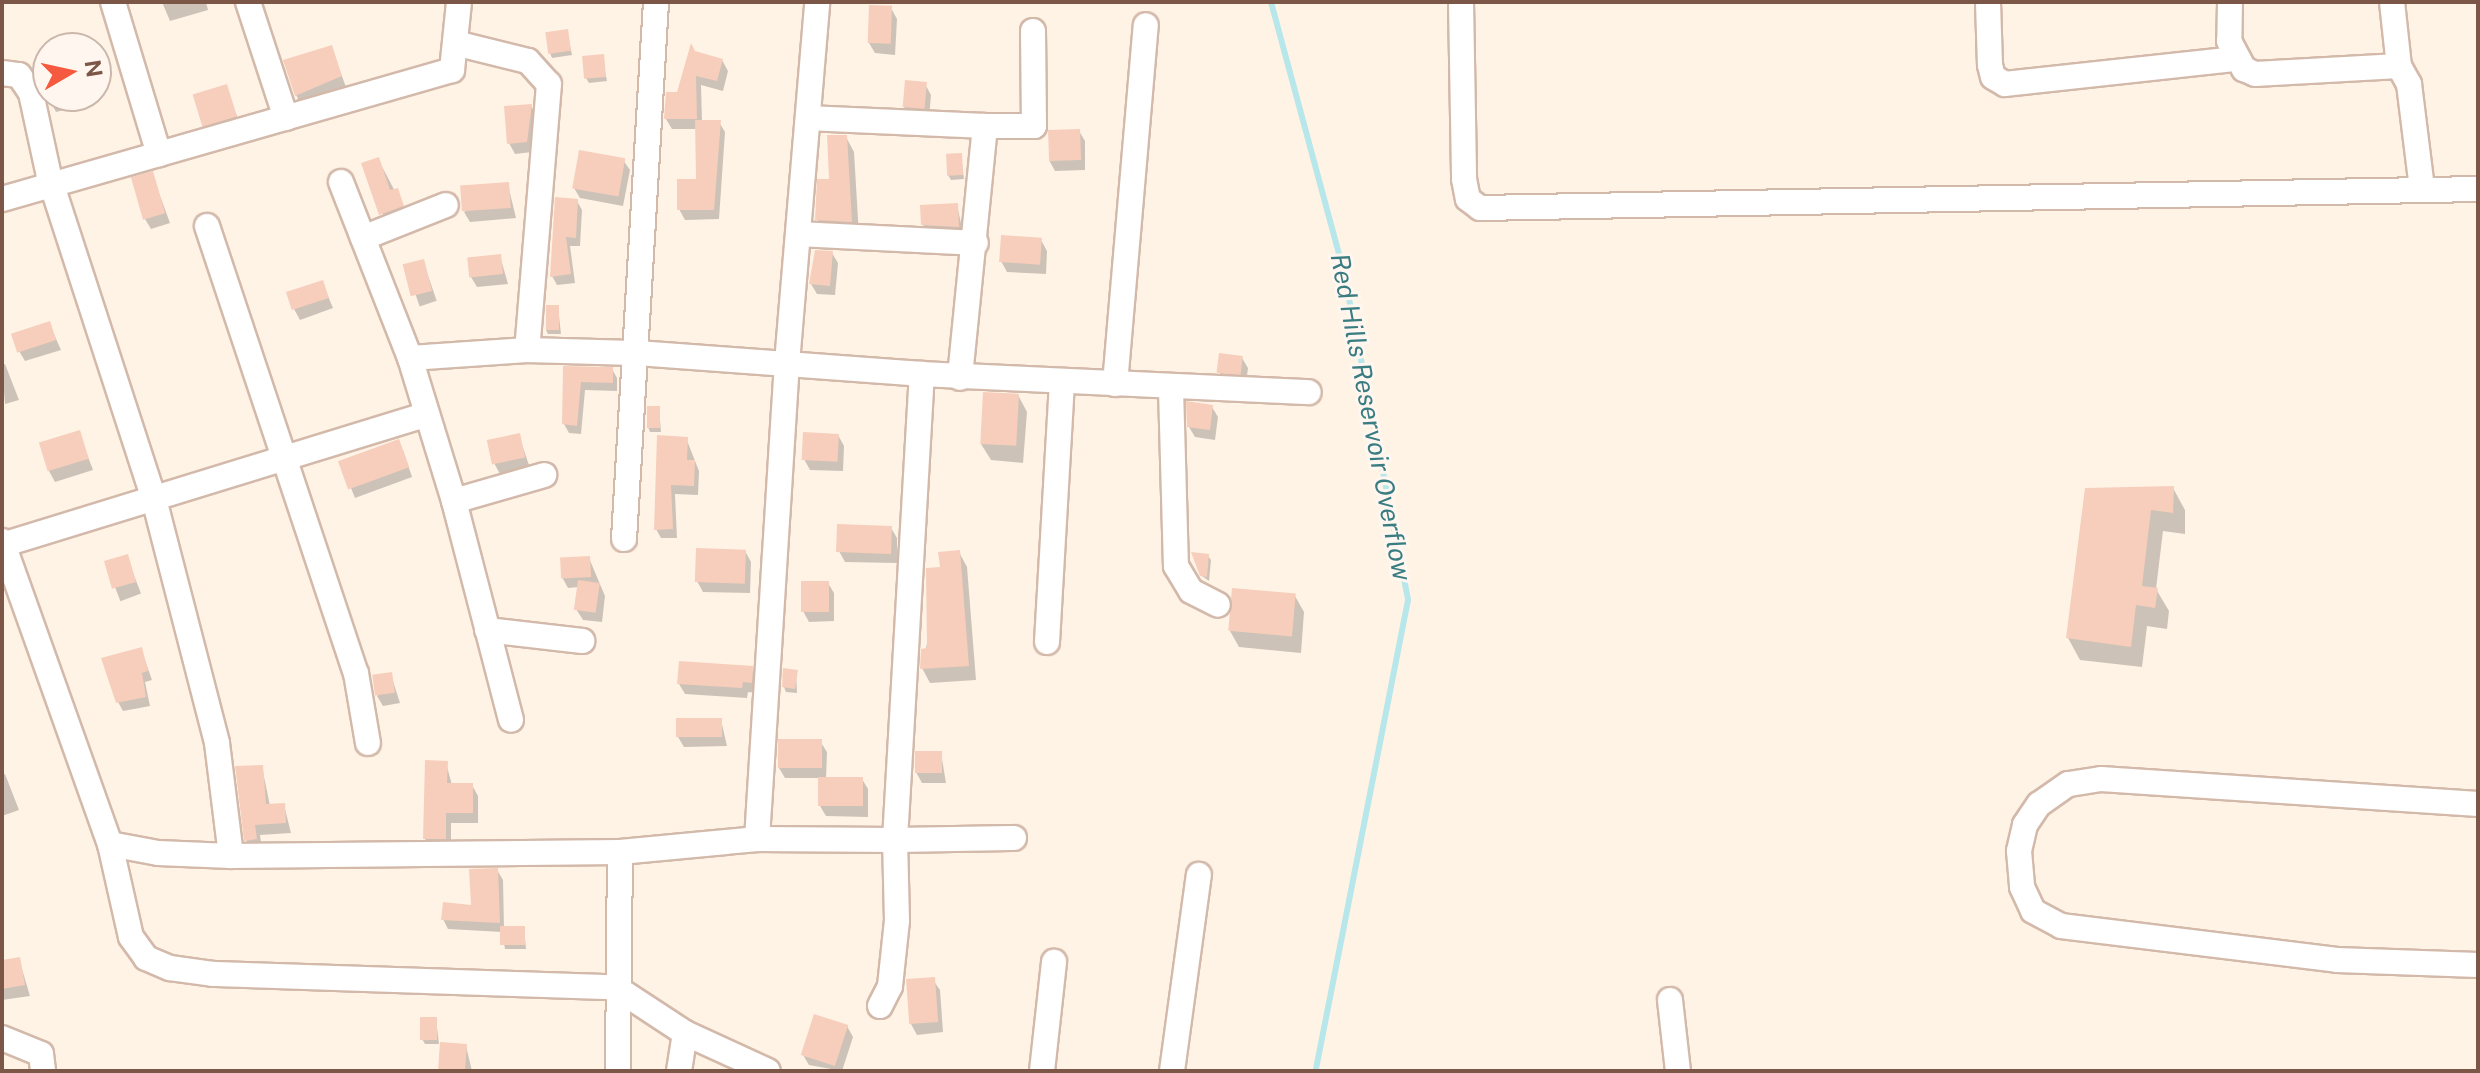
<!DOCTYPE html>
<html>
<head>
<meta charset="utf-8">
<style>
  body { margin:0 }
  #map { position:relative; width:2480px; height:1073px; overflow:hidden; background:#fff3e6; font-family:"Public Sans",sans-serif }
  div>[style] { position:absolute }
  .shadow>* { inset:0; background:#0003; transform-origin:0 0 }
  .stream>* { height:6px; margin:-3px; padding:0 3px; transform-origin:3px; border-radius:3px; background:#b8e7eb }
  .building>* { inset:0; background:#f7cebb; transform-origin:0 0 }
  .roads { filter:drop-shadow(2px 0 #d3b9aa) drop-shadow(-2px 0 #d3b9aa) drop-shadow(0 2px #d3b9aa) drop-shadow(0 -2px #d3b9aa) }
  .minor>* { height:24px; margin:-12px; padding:0 12px; transform-origin:12px; border-radius:12px; background:#fff }
  span { translate:-50% -50%; white-space:nowrap; text-align:center; line-height:1.15; -webkit-text-stroke:6px #fff7ef; paint-order:stroke }
  .water-label { font-size:26px; color:#397c82; font-style:italic }
  .frame { position:absolute; inset:0; border:4px solid #7c5647; pointer-events:none }
  .north { position:absolute; left:32px; top:32px; width:80px; height:80px; box-sizing:border-box; background:#fff7ef; border:2px solid #cbb7ac; border-radius:50%; rotate:81deg; font-size:22px; font-weight:700; line-height:32px; text-align:center; color:#7c5647 }
  .north::after { content:''; display:block; margin:auto; width:28px; height:36px; background:#f5593f; clip-path:polygon(50% 0,100% 100%,50% 72%,0 100%) }
</style>
</head>
<body>
<div id="map">
  <div class="shadow">
    <i style="clip-path:polygon(162px 2px,206px 2px,208px 10px,170px 21px)"></i>
    <i style="clip-path:polygon(891px 8px,897px 19px,895px 55px,875px 53px,869px 43px)"></i>
    <i style="clip-path:polygon(567px 31px,572px 55px,552px 58px,550px 53px)"></i>
    <i style="clip-path:polygon(331px 47px,346px 87px,302px 106px,296px 95px)"></i>
    <i style="clip-path:polygon(695px 53px,722px 60px,728px 71px,723px 91px,701px 85px,702px 122px,719px 122px,725px 132px,719px 219px,685px 220px,679px 209px,698px 181px,697px 129px,672px 129px,666px 119px)"></i>
    <i style="clip-path:polygon(602px 56px,607px 81px,589px 83px,586px 78px)"></i>
    <i style="clip-path:polygon(48px 70px,48px 96px,74px 96px,76px 107px,56px 112px,50px 101px,37px 72px)"></i>
    <i style="clip-path:polygon(925px 84px,931px 95px,929px 118px,910px 117px,904px 107px)"></i>
    <i style="clip-path:polygon(226px 87px,241px 127px,210px 135px,204px 125px)"></i>
    <i style="clip-path:polygon(531px 106px,537px 116px,532px 152px,515px 154px,509px 143px)"></i>
    <i style="clip-path:polygon(1079px 131px,1085px 141px,1085px 170px,1055px 171px,1049px 160px)"></i>
    <i style="clip-path:polygon(846px 137px,854px 152px,859px 236px,826px 234px,817px 219px)"></i>
    <i style="clip-path:polygon(961px 155px,964px 179px,951px 180px,948px 175px)"></i>
    <i style="clip-path:polygon(378px 159px,408px 216px,387px 225px,364px 164px)"></i>
    <i style="clip-path:polygon(623px 160px,630px 170px,623px 206px,580px 198px,574px 188px)"></i>
    <i style="clip-path:polygon(152px 174px,170px 223px,151px 229px,145px 219px)"></i>
    <i style="clip-path:polygon(508px 185px,516px 218px,470px 222px,464px 212px)"></i>
    <i style="clip-path:polygon(577px 201px,582px 210px,580px 246px,570px 246px,575px 283px,557px 285px,552px 276px)"></i>
    <i style="clip-path:polygon(957px 205px,964px 237px,929px 235px,923px 225px)"></i>
    <i style="clip-path:polygon(1041px 240px,1047px 251px,1046px 274px,1007px 272px,1001px 261px)"></i>
    <i style="clip-path:polygon(832px 253px,838px 263px,835px 295px,817px 294px,811px 284px)"></i>
    <i style="clip-path:polygon(500px 256px,508px 284px,477px 287px,471px 277px)"></i>
    <i style="left:423px;top:261px;width:42px;height:18px;rotate:71deg"></i>
    <i style="clip-path:polygon(322px 282px,333px 308px,300px 320px,294px 309px)"></i>
    <i style="clip-path:polygon(558px 307px,561px 334px,548px 334px,546px 330px)"></i>
    <i style="clip-path:polygon(49px 323px,61px 350px,25px 361px,19px 351px)"></i>
    <i style="clip-path:polygon(1242px 358px,1248px 368px,1246px 384px,1225px 383px,1219px 372px)"></i>
    <i style="clip-path:polygon(5px 364px,19px 400px,5px 404px,2px 365px)"></i>
    <i style="clip-path:polygon(565px 368px,612px 369px,617px 378px,617px 391px,585px 390px,581px 434px,569px 433px,564px 424px)"></i>
    <i style="clip-path:polygon(1018px 395px,1027px 412px,1023px 463px,991px 460px,981px 444px)"></i>
    <i style="clip-path:polygon(1212px 407px,1218px 417px,1215px 440px,1195px 437px,1189px 427px)"></i>
    <i style="clip-path:polygon(659px 408px,661px 432px,650px 432px,648px 427px)"></i>
    <i style="clip-path:polygon(79px 433px,93px 470px,55px 482px,49px 471px)"></i>
    <i style="clip-path:polygon(838px 435px,844px 446px,843px 471px,810px 470px,804px 459px)"></i>
    <i style="clip-path:polygon(519px 436px,530px 468px,500px 474px,494px 463px)"></i>
    <i style="clip-path:polygon(686px 438px,699px 471px,698px 495px,675px 494px,677px 538px,661px 538px,656px 529px)"></i>
    <i style="clip-path:polygon(403px 450px,412px 477px,355px 498px,341px 463px)"></i>
    <i style="clip-path:polygon(2173px 488px,2185px 510px,2185px 534px,2163px 531px,2156px 589px,2169px 611px,2167px 629px,2147px 626px,2142px 667px,2080px 660px,2068px 638px,2086px 490px)"></i>
    <i style="clip-path:polygon(891px 528px,897px 538px,897px 563px,845px 562px,839px 551px)"></i>
    <i style="clip-path:polygon(745px 551px,751px 562px,750px 593px,703px 592px,697px 581px)"></i>
    <i style="clip-path:polygon(959px 552px,967px 567px,976px 680px,930px 683px,922px 668px,942px 569px)"></i>
    <i style="clip-path:polygon(1208px 556px,1211px 560px,1209px 581px,1202px 576px)"></i>
    <i style="left:127px;top:557px;width:39px;height:22px;rotate:69deg"></i>
    <i style="clip-path:polygon(589px 558px,605px 596px,602px 622px,583px 620px,576px 609px,579px 587px,568px 588px,562px 577px)"></i>
    <i style="clip-path:polygon(828px 583px,834px 593px,834px 621px,809px 622px,803px 611px)"></i>
    <i style="clip-path:polygon(1295px 596px,1304px 612px,1301px 653px,1239px 647px,1230px 631px)"></i>
    <i style="clip-path:polygon(141px 649px,152px 680px,145px 682px,150px 706px,123px 711px,118px 702px)"></i>
    <i style="clip-path:polygon(752px 668px,757px 693px,748px 692px,747px 698px,685px 694px,679px 684px)"></i>
    <i style="clip-path:polygon(796px 672px,797px 693px,786px 692px,784px 687px)"></i>
    <i style="clip-path:polygon(391px 675px,400px 703px,383px 706px,377px 696px)"></i>
    <i style="clip-path:polygon(721px 720px,727px 746px,684px 747px,678px 737px)"></i>
    <i style="clip-path:polygon(820px 741px,827px 752px,826px 779px,862px 779px,868px 789px,868px 817px,826px 816px,820px 806px,820px 778px,785px 778px,779px 768px)"></i>
    <i style="clip-path:polygon(941px 753px,946px 783px,922px 783px,916px 772px)"></i>
    <i style="clip-path:polygon(446px 763px,452px 785px,472px 785px,478px 796px,478px 823px,451px 823px,451px 849px,431px 849px,425px 839px)"></i>
    <i style="clip-path:polygon(262px 767px,270px 806px,284px 805px,291px 833px,260px 835px,262px 849px,252px 850px,246px 840px)"></i>
    <i style="clip-path:polygon(5px 774px,19px 810px,2px 816px,2px 775px)"></i>
    <i style="clip-path:polygon(497px 870px,503px 880px,504px 928px,524px 928px,526px 949px,505px 949px,502px 932px,448px 929px,443px 919px,473px 907px)"></i>
    <i style="clip-path:polygon(19px 959px,30px 996px,2px 1000px,2px 962px)"></i>
    <i style="clip-path:polygon(933px 980px,940px 990px,943px 1032px,917px 1035px,911px 1024px)"></i>
    <i style="clip-path:polygon(436px 1019px,439px 1044px,425px 1044px,422px 1039px)"></i>
    <i style="clip-path:polygon(847px 1026px,853px 1037px,842px 1071px,809px 1065px,803px 1055px)"></i>
    <i style="clip-path:polygon(466px 1046px,472px 1071px,442px 1071px)"></i>
  </div>
  <div class="stream">
    <i style="left:1271px;top:2px;width:281px;rotate:74.9deg"></i>
    <i style="left:1344px;top:273px;width:333px;rotate:78.9deg"></i>
    <i style="left:1408px;top:600px;width:480px;rotate:101.1deg"></i>
  </div>
  <div class="building">
    <i style="left:869px;top:5px;width:23px;height:38px;rotate:2deg"></i>
    <i style="left:568px;top:29px;width:22px;height:23px;rotate:82deg"></i>
    <i style="clip-path:polygon(691px 43px,695px 51px,723px 59px,717px 81px,696px 76px,697px 119px,664px 119px,666px 92px,677px 92px)"></i>
    <i style="clip-path:polygon(332px 45px,342px 76px,295px 96px,283px 60px)"></i>
    <i style="left:604px;top:54px;width:23px;height:22px;rotate:85deg"></i>
    <i style="left:905px;top:80px;width:22px;height:27px;rotate:5deg"></i>
    <i style="left:227px;top:84px;width:34px;height:36px;rotate:73deg"></i>
    <i style="clip-path:polygon(532px 104px,527px 142px,507px 144px,504px 106px)"></i>
    <i style="clip-path:polygon(695px 120px,721px 120px,714px 210px,677px 210px,677px 179px,696px 179px)"></i>
    <i style="left:1080px;top:129px;width:31px;height:32px;rotate:88deg"></i>
    <i style="clip-path:polygon(827px 135px,847px 135px,852px 222px,815px 220px,817px 179px,829px 179px)"></i>
    <i style="left:579px;top:150px;width:47px;height:39px;rotate:10deg"></i>
    <i style="left:962px;top:153px;width:22px;height:16px;rotate:87deg"></i>
    <i style="clip-path:polygon(379px 157px,390px 190px,398px 188px,404px 206px,379px 215px,361px 163px)"></i>
    <i style="left:153px;top:171px;width:44px;height:23px;rotate:74deg"></i>
    <i style="left:509px;top:182px;width:26px;height:49px;rotate:86deg"></i>
    <i style="clip-path:polygon(555px 197px,578px 199px,576px 238px,566px 237px,571px 274px,550px 277px)"></i>
    <i style="clip-path:polygon(958px 203px,959px 227px,921px 225px,920px 205px)"></i>
    <i style="left:1001px;top:235px;width:41px;height:27px;rotate:4deg"></i>
    <i style="clip-path:polygon(815px 250px,833px 251px,830px 286px,809px 284px)"></i>
    <i style="left:501px;top:254px;width:20px;height:34px;rotate:84deg"></i>
    <i style="left:424px;top:259px;width:33px;height:22px;rotate:76deg"></i>
    <i style="left:323px;top:280px;width:19px;height:39px;rotate:72deg"></i>
    <i style="left:546px;top:305px;width:13px;height:25px"></i>
    <i style="left:50px;top:321px;width:20px;height:41px;rotate:72deg"></i>
    <i style="left:1219px;top:353px;width:24px;height:20px;rotate:7deg"></i>
    <i style="clip-path:polygon(563px 366px,613px 367px,613px 383px,581px 382px,577px 426px,562px 424px)"></i>
    <i style="left:983px;top:392px;width:36px;height:52px;rotate:3deg"></i>
    <i style="clip-path:polygon(1186px 401px,1213px 405px,1210px 430px,1187px 427px)"></i>
    <i style="left:647px;top:406px;width:13px;height:22px"></i>
    <i style="left:80px;top:430px;width:30px;height:43px;rotate:73deg"></i>
    <i style="left:803px;top:432px;width:36px;height:28px;rotate:3deg"></i>
    <i style="left:520px;top:433px;width:25px;height:34px;rotate:78deg"></i>
    <i style="clip-path:polygon(657px 435px,688px 437px,687px 460px,695px 460px,694px 486px,671px 485px,673px 529px,654px 530px)"></i>
    <i style="left:399px;top:439px;width:30px;height:65px;rotate:70deg"></i>
    <i style="clip-path:polygon(2174px 486px,2173px 513px,2151px 510px,2142px 586px,2158px 588px,2155px 608px,2136px 605px,2131px 647px,2066px 638px,2085px 488px)"></i>
    <i style="left:837px;top:524px;width:55px;height:28px;rotate:2deg"></i>
    <i style="left:696px;top:548px;width:50px;height:34px;rotate:2deg"></i>
    <i style="clip-path:polygon(960px 550px,969px 666px,920px 669px,921px 649px,927px 648px,926px 568px,940px 567px,938px 552px)"></i>
    <i style="clip-path:polygon(1191px 552px,1209px 554px,1207px 577px,1200px 576px)"></i>
    <i style="left:128px;top:554px;width:29px;height:25px;rotate:74deg"></i>
    <i style="left:590px;top:556px;width:21px;height:30px;rotate:87deg"></i>
    <i style="left:578px;top:580px;width:22px;height:30px;rotate:8deg"></i>
    <i style="left:801px;top:581px;width:28px;height:31px"></i>
    <i style="left:1232px;top:588px;width:64px;height:43px;rotate:5deg"></i>
    <i style="clip-path:polygon(142px 647px,148px 671px,142px 673px,146px 697px,116px 703px,101px 658px)"></i>
    <i style="clip-path:polygon(679px 661px,753px 666px,752px 683px,743px 682px,742px 688px,677px 684px)"></i>
    <i style="clip-path:polygon(783px 668px,798px 670px,795px 689px,782px 687px)"></i>
    <i style="left:392px;top:672px;width:21px;height:20px;rotate:82deg"></i>
    <i style="left:722px;top:718px;width:19px;height:46px;rotate:90deg"></i>
    <i style="left:778px;top:739px;width:44px;height:29px"></i>
    <i style="left:915px;top:751px;width:27px;height:22px"></i>
    <i style="clip-path:polygon(425px 760px,448px 761px,447px 783px,473px 783px,473px 813px,446px 813px,446px 839px,423px 839px)"></i>
    <i style="clip-path:polygon(263px 765px,266px 804px,285px 803px,286px 823px,255px 825px,257px 839px,244px 841px,235px 766px)"></i>
    <i style="left:818px;top:777px;width:45px;height:29px"></i>
    <i style="clip-path:polygon(498px 868px,500px 923px,441px 920px,443px 902px,471px 905px,469px 869px)"></i>
    <i style="left:500px;top:926px;width:25px;height:19px"></i>
    <i style="clip-path:polygon(20px 957px,25px 985px,2px 989px,2px 960px)"></i>
    <i style="left:935px;top:977px;width:45px;height:29px;rotate:86deg"></i>
    <i style="left:814px;top:1014px;width:36px;height:43px;rotate:18deg"></i>
    <i style="left:420px;top:1017px;width:17px;height:23px"></i>
    <i style="left:440px;top:1042px;width:27px;height:29px;rotate:4deg"></i>
  </div>
  <div class="roads">
    <div class="minor">
      <i style="left:113px;top:2px;width:159px;rotate:73.2deg"></i>
      <i style="left:248px;top:2px;width:122px;rotate:71.9deg"></i>
      <i style="left:1461px;top:2px;width:177px;rotate:89deg"></i>
      <i style="left:1464px;top:179px;width:20px;rotate:79deg"></i>
      <i style="left:1468px;top:199px;width:15px;rotate:37deg"></i>
      <i style="left:1480px;top:208px;width:998px;rotate:-1.09deg"></i>
      <i style="left:1988px;top:2px;width:63px;rotate:88.2deg"></i>
      <i style="left:1990px;top:65px;width:12px;rotate:76deg"></i>
      <i style="left:1993px;top:77px;width:14px;rotate:30deg"></i>
      <i style="left:2005px;top:84px;width:232px;rotate:-6.2deg"></i>
      <i style="left:2230px;top:2px;width:39px;rotate:91deg"></i>
      <i style="left:2229px;top:41px;width:32px;rotate:62deg"></i>
      <i style="left:2244px;top:69px;width:12px;rotate:24deg"></i>
      <i style="left:2255px;top:74px;width:144px;rotate:-3.2deg"></i>
      <i style="left:2399px;top:66px;width:21px;rotate:61deg"></i>
      <i style="left:2409px;top:84px;width:106px;rotate:82.9deg"></i>
      <i style="left:2392px;top:2px;width:64px;rotate:83.8deg"></i>
      <i style="left:455px;top:43px;width:75px;rotate:13.9deg"></i>
      <i style="left:528px;top:61px;width:31px;rotate:48deg"></i>
      <i style="left:549px;top:84px;width:267px;rotate:94.7deg"></i>
      <i style="left:2px;top:73px;width:17px;rotate:7deg"></i>
      <i style="left:19px;top:75px;width:22px;rotate:56deg"></i>
      <i style="left:31px;top:93px;width:85px;rotate:77.8deg"></i>
      <i style="left:49px;top:176px;width:340px;rotate:72deg"></i>
      <i style="left:154px;top:499px;width:252px;rotate:75.5deg"></i>
      <i style="left:217px;top:743px;width:114px;rotate:82.9deg"></i>
      <i style="left:808px;top:118px;width:177px;rotate:2.6deg"></i>
      <i style="left:985px;top:126px;width:253px;rotate:95.7deg"></i>
      <i style="left:985px;top:126px;width:49px"></i>
      <i style="left:1034px;top:126px;width:95px;rotate:-90.6deg"></i>
      <i style="left:341px;top:182px;width:189px;rotate:68.6deg"></i>
      <i style="left:410px;top:358px;width:150px;rotate:72.9deg"></i>
      <i style="left:454px;top:501px;width:226px;rotate:75.4deg"></i>
      <i style="left:2px;top:199px;width:468px;rotate:-16deg"></i>
      <i style="left:452px;top:70px;width:68px;rotate:-84.1deg"></i>
      <i style="left:207px;top:226px;width:471px;rotate:71.6deg"></i>
      <i style="left:356px;top:673px;width:71px;rotate:80.3deg"></i>
      <i style="left:800px;top:234px;width:176px;rotate:2.9deg"></i>
      <i style="left:363px;top:238px;width:89px;rotate:-21.7deg"></i>
      <i style="left:922px;top:374px;width:387px;rotate:2.7deg"></i>
      <i style="left:1115px;top:384px;width:360px;rotate:-85.1deg"></i>
      <i style="left:1171px;top:389px;width:177px;rotate:88.4deg"></i>
      <i style="left:1176px;top:566px;width:29px;rotate:59deg"></i>
      <i style="left:1191px;top:591px;width:30px;rotate:27deg"></i>
      <i style="left:454px;top:501px;width:94px;rotate:-16.1deg"></i>
      <i style="left:624px;top:539px;width:538px;rotate:-86.59deg"></i>
      <i style="left:2px;top:541px;width:322px;rotate:70.4deg"></i>
      <i style="left:110px;top:844px;width:95px;rotate:77.3deg"></i>
      <i style="left:131px;top:937px;width:26px;rotate:54deg"></i>
      <i style="left:146px;top:958px;width:26px;rotate:23deg"></i>
      <i style="left:170px;top:968px;width:43px;rotate:7.9deg"></i>
      <i style="left:213px;top:974px;width:402px;rotate:1.9deg"></i>
      <i style="left:615px;top:987px;width:84px;rotate:33.3deg"></i>
      <i style="left:685px;top:1033px;width:91px;rotate:24.6deg"></i>
      <i style="left:2px;top:545px;width:443px;rotate:-17.1deg"></i>
      <i style="left:487px;top:630px;width:96px;rotate:6.6deg"></i>
      <i style="left:1047px;top:642px;width:260px;rotate:-86.7deg"></i>
      <i style="left:2478px;top:804px;width:378px;rotate:-176.2deg"></i>
      <i style="left:2101px;top:779px;width:33px;rotate:171deg"></i>
      <i style="left:2068px;top:784px;width:35px;rotate:145deg"></i>
      <i style="left:2039px;top:804px;width:25px;rotate:124deg"></i>
      <i style="left:2025px;top:825px;width:27px;rotate:103deg"></i>
      <i style="left:2019px;top:851px;width:36px;rotate:85deg"></i>
      <i style="left:2022px;top:887px;width:26px;rotate:65deg"></i>
      <i style="left:2033px;top:911px;width:32px;rotate:28deg"></i>
      <i style="left:2061px;top:926px;width:278px;rotate:7deg"></i>
      <i style="left:2337px;top:960px;width:141px;rotate:2deg"></i>
      <i style="left:757px;top:839px;width:477px;rotate:-86.4deg"></i>
      <i style="left:787px;top:363px;width:362px;rotate:-85.2deg"></i>
      <i style="left:110px;top:844px;width:49px;rotate:10.6deg"></i>
      <i style="left:158px;top:853px;width:73px;rotate:2.4deg"></i>
      <i style="left:231px;top:856px;width:389px;rotate:-0.6deg"></i>
      <i style="left:620px;top:852px;width:138px;rotate:-5.4deg"></i>
      <i style="left:757px;top:839px;width:138px;rotate:0.4deg"></i>
      <i style="left:895px;top:840px;width:467px;rotate:-86.7deg"></i>
      <i style="left:922px;top:374px;width:289px;rotate:-175.8deg"></i>
      <i style="left:634px;top:353px;width:107px;rotate:-178.4deg"></i>
      <i style="left:527px;top:350px;width:117px;rotate:176.1deg"></i>
      <i style="left:1670px;top:1000px;width:71px;rotate:83.6deg"></i>
      <i style="left:880px;top:1006px;width:22px;rotate:-63deg"></i>
      <i style="left:890px;top:986px;width:65px;rotate:-83.9deg"></i>
      <i style="left:897px;top:921px;width:81px;rotate:-91.4deg"></i>
      <i style="left:895px;top:840px;width:119px;rotate:-1deg"></i>
      <i style="left:2px;top:1038px;width:42px;rotate:22.3deg"></i>
      <i style="left:41px;top:1054px;width:17px;rotate:83deg"></i>
      <i style="left:618px;top:1071px;width:219px;rotate:-89.5deg"></i>
      <i style="left:679px;top:1071px;width:38px;rotate:-81deg"></i>
      <i style="left:1042px;top:1071px;width:110px;rotate:-83.7deg"></i>
      <i style="left:1172px;top:1071px;width:198px;rotate:-82.2deg"></i>
    </div>
  </div>
  <div class="water-label">
    <span style="left:1371px;top:417px;rotate:79deg">Red Hills Reservoir Overflow</span>
  </div>
  <div class="frame"></div>
  <div class="north">N</div>
</div>
</body>
</html>
